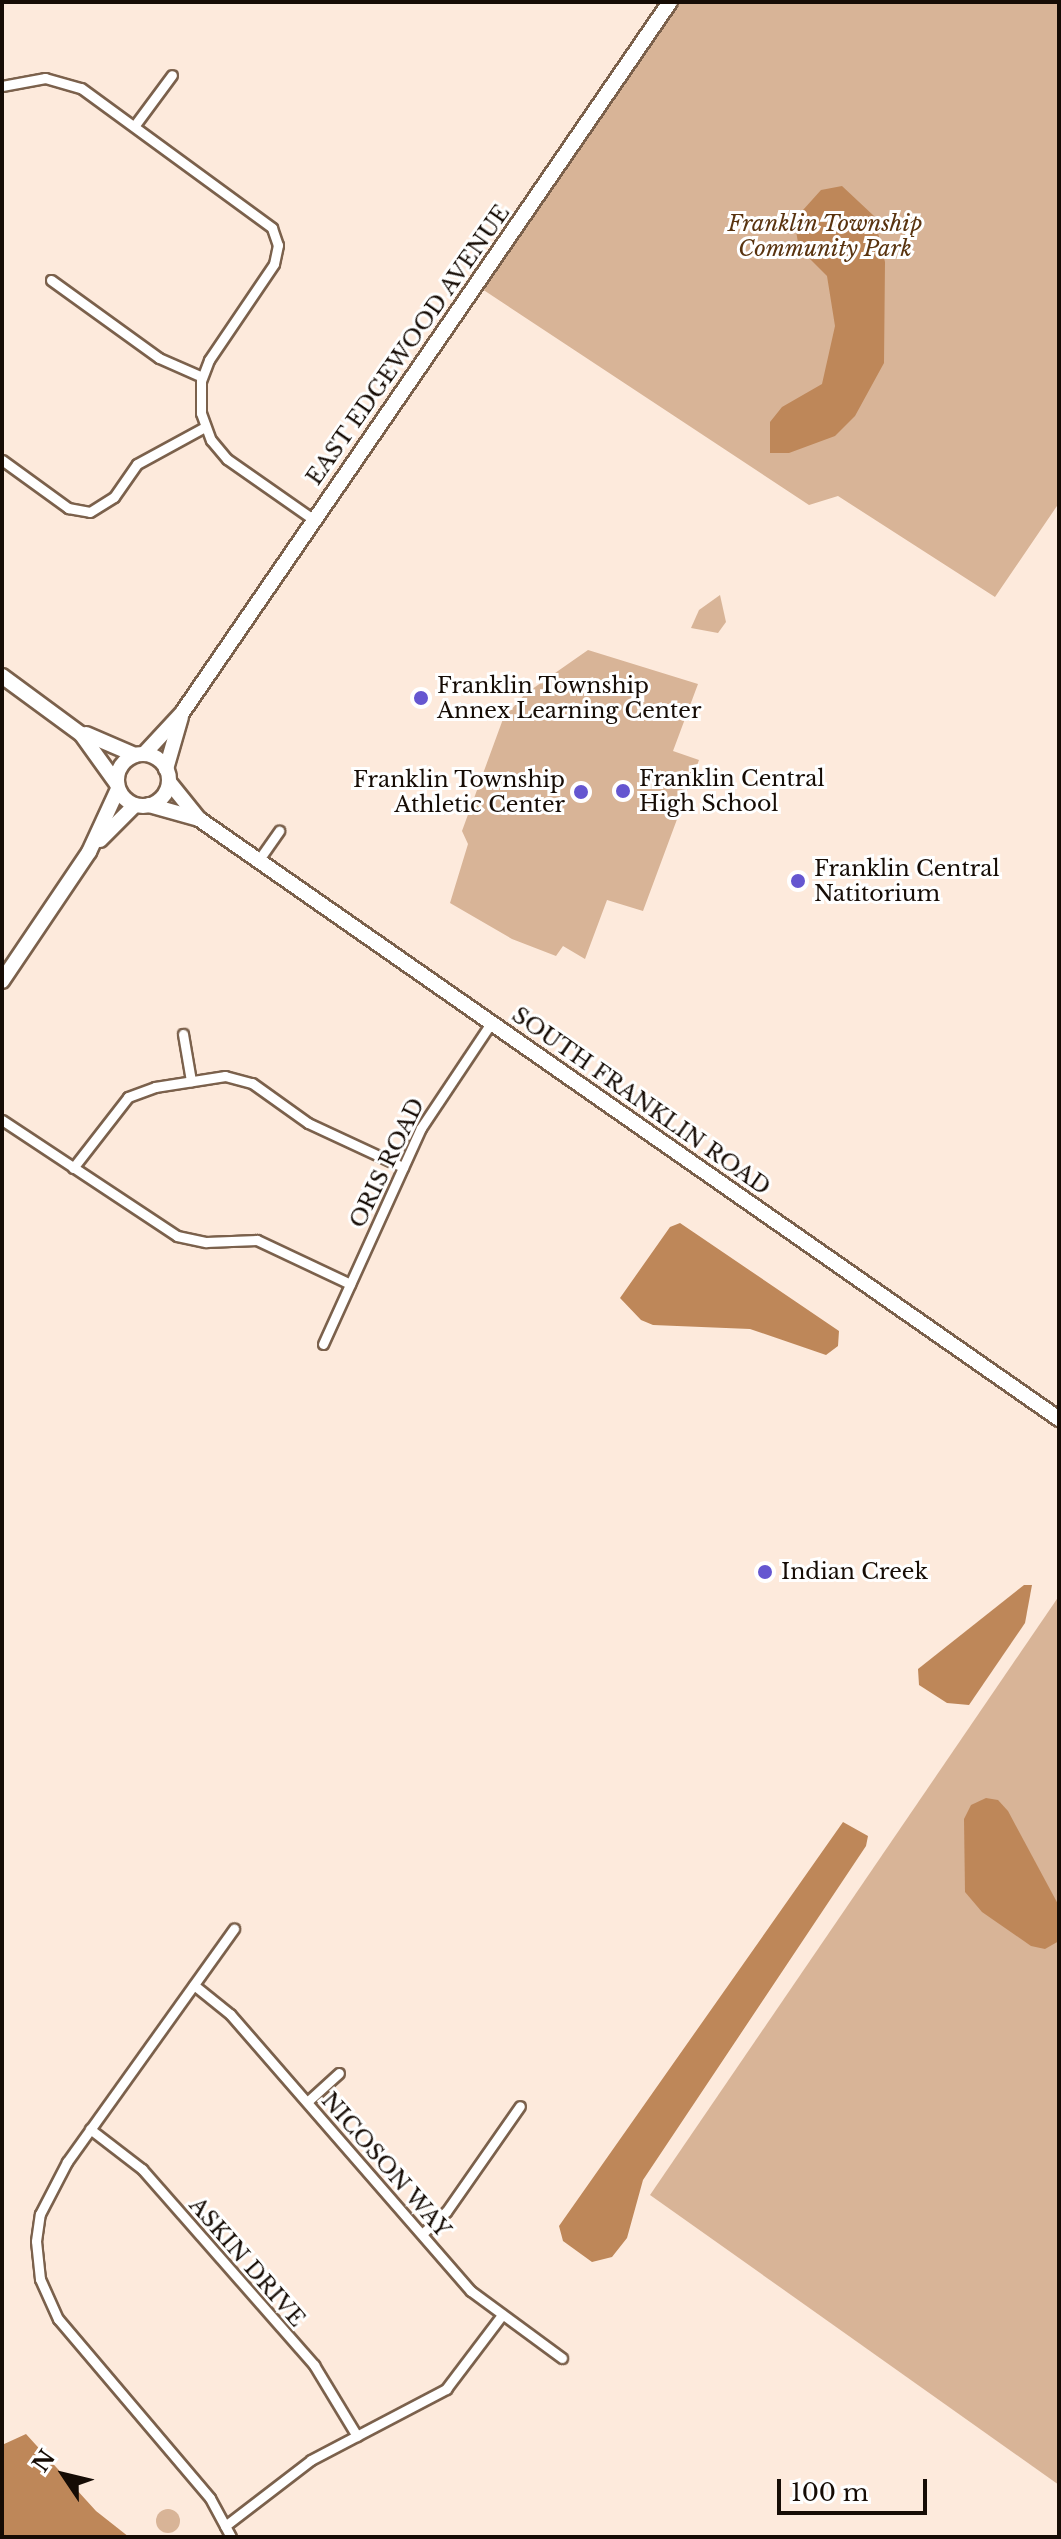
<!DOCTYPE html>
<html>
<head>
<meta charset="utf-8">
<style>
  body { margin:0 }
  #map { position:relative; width:1061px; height:2539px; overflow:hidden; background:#fdeadc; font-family:"Libre Baskerville",serif }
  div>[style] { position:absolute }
  .green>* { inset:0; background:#d8b497 }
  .round { border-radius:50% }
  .water>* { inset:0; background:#be8759 }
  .roads { filter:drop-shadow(2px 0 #7b614c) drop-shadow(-2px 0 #7b614c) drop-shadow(0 2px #7b614c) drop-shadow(0 -2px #7b614c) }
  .street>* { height:9px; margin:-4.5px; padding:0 4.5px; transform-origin:4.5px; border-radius:4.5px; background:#fff }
  .secondary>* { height:14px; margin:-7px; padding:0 7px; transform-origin:7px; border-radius:7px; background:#fff }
  .secondary>.ring { margin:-7px; padding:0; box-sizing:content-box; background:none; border:14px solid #fff; border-radius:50% }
  .dots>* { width:22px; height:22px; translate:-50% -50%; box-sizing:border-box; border:4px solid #fff; border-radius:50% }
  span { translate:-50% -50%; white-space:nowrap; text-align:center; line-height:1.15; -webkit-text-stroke:6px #fff; paint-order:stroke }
  .park-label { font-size:22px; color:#59330f; font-style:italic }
  .street-label { font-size:22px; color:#160c05 }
  .poi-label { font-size:22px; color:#160c05 }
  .left { translate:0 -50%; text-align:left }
  .right { translate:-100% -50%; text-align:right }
  .frame { position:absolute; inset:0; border:4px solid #160c05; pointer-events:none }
  .north { position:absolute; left:24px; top:2435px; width:80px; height:80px; -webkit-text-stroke:6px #fff; paint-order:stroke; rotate:305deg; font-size:22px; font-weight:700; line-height:32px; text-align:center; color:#160c05 }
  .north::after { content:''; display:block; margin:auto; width:28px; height:36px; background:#160c05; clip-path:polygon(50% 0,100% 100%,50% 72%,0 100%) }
  .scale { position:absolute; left:777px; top:2479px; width:150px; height:36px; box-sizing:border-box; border:4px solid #160c05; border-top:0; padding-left:10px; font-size:24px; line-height:28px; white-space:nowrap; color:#160c05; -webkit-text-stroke:6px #fff; paint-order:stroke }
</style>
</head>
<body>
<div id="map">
  <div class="green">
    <i style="clip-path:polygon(677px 2px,1059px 2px,1059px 503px,995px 597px,838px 496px,809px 505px,476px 285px)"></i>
    <i style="clip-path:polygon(720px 595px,726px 622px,718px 633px,691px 628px,699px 610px)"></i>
    <i style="clip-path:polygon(588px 650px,698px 684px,673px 751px,699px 760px,643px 911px,607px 900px,585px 959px,563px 946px,556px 956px,512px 939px,450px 903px,468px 844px,462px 831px,503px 719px,525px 694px)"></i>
    <i style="clip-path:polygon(1059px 1596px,1059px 2485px,650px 2195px)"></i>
    <i class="round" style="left:156px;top:2509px;width:24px;height:24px"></i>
  </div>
  <div class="water">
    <i style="clip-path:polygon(842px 186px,874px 216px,885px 262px,884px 363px,855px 416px,835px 436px,789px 453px,770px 453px,770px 422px,782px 407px,822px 384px,835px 326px,827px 276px,799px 248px,794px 220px,821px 190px)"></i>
    <i style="clip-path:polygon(680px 1223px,839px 1331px,838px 1346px,826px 1355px,750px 1329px,653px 1325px,641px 1320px,620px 1298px,670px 1227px)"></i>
    <i style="clip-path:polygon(1024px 1585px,1032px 1585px,1025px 1623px,969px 1705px,947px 1703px,919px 1685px,918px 1669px)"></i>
    <i style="clip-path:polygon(986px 1798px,998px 1800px,1008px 1811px,1059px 1906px,1059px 1941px,1045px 1949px,1031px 1946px,982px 1912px,965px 1892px,964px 1819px,971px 1805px)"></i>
    <i style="clip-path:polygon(843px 1822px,868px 1836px,866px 1846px,643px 2180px,627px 2238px,612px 2257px,592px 2262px,563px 2241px,559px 2226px)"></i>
    <i style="clip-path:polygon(26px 2434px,96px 2511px,129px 2537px,2px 2537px,2px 2445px)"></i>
  </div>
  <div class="roads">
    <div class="street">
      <i style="left:2px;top:86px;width:44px;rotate:-10.5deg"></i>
      <i style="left:45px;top:78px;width:37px;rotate:16deg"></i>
      <i style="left:81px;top:88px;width:237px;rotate:36.2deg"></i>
      <i style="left:272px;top:228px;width:18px;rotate:71deg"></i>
      <i style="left:278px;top:245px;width:19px;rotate:102deg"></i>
      <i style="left:274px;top:264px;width:116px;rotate:124.1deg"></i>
      <i style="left:209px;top:360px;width:22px;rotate:111deg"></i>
      <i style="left:201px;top:381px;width:32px;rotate:90deg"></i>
      <i style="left:201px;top:413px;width:29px;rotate:70deg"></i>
      <i style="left:211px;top:440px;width:25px;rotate:50deg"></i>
      <i style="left:227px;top:459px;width:106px;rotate:35deg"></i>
      <i style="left:135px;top:125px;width:62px;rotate:-53.5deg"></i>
      <i style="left:51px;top:280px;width:133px;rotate:35.8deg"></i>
      <i style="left:159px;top:358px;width:47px;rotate:23.8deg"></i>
      <i style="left:2px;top:460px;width:82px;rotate:36deg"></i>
      <i style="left:68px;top:508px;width:22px;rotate:10deg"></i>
      <i style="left:90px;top:512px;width:28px;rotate:-32deg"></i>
      <i style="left:114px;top:497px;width:40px;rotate:-55.1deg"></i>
      <i style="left:137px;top:464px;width:77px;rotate:-28.6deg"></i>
      <i style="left:258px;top:861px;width:37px;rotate:-55deg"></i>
      <i style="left:183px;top:1034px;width:48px;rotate:80.3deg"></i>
      <i style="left:2px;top:1120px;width:210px;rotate:33.5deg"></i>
      <i style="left:177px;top:1236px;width:30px;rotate:12deg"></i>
      <i style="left:206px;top:1242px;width:51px;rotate:-2.2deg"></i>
      <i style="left:257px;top:1240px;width:103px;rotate:25.3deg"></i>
      <i style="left:73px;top:1168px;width:90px;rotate:-52.2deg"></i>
      <i style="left:128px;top:1097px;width:29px;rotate:-20deg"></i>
      <i style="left:155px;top:1087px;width:71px;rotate:-8.9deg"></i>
      <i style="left:225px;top:1076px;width:28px;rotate:15deg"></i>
      <i style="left:252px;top:1083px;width:69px;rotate:35.5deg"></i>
      <i style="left:308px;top:1123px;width:105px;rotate:24.9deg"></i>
      <i style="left:323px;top:1344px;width:237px;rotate:-65.6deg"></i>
      <i style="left:421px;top:1128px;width:126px;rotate:-56.3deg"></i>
      <i style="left:194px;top:1985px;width:46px;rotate:38.9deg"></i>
      <i style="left:230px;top:2014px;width:367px;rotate:49deg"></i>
      <i style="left:471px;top:2291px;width:113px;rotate:36.4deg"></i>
      <i style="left:307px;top:2102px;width:43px;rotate:-42.2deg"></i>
      <i style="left:90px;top:2129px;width:66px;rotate:37.6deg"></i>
      <i style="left:142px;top:2169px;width:261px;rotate:48.7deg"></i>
      <i style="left:314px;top:2365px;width:83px;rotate:58.8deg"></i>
      <i style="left:422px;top:2234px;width:33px;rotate:-43deg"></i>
      <i style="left:446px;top:2212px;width:129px;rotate:-55.1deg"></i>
      <i style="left:225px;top:2526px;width:108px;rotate:-37.5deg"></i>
      <i style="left:311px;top:2460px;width:153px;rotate:-27.7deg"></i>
      <i style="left:446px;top:2389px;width:93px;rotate:-52.9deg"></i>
      <i style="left:231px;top:2537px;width:44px;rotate:-118.3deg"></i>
      <i style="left:210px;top:2498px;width:235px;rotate:-130.3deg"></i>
      <i style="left:58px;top:2319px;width:44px;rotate:-114.2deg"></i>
      <i style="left:40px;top:2279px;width:38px;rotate:-96deg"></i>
      <i style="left:36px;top:2241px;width:27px;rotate:-82deg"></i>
      <i style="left:40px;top:2214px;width:59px;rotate:-62.6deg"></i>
      <i style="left:67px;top:2162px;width:287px;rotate:-54.4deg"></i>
    </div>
    <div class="secondary">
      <i style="left:2px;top:676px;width:98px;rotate:36.3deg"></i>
      <i style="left:81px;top:734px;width:62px;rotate:54.2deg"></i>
      <i style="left:86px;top:734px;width:53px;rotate:23.2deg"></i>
      <i style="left:144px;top:754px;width:56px;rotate:-47.2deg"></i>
      <i style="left:182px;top:713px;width:862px;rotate:-55.54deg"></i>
      <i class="ring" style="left:117px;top:754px;width:38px;height:38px"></i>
      <i style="left:166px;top:769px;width:54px;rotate:-73.9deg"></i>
      <i style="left:169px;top:782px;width:48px;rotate:51deg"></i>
      <i style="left:199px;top:819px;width:1049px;rotate:34.9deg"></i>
      <i style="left:149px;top:805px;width:52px;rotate:15.6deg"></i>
      <i style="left:100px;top:840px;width:49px;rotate:-45deg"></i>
      <i style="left:2px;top:981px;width:156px;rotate:-56deg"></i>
      <i style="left:89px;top:852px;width:69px;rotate:-65.3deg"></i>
    </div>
  </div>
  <div class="dots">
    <i style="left:421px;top:698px;background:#6556d0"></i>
    <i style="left:623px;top:791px;background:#6556d0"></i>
    <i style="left:581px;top:792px;background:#6556d0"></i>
    <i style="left:798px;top:881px;background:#6556d0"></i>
    <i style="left:765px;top:1572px;background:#6556d0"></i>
  </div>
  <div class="park-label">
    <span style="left:825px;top:236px">Franklin Township<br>Community Park</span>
  </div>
  <div class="street-label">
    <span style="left:408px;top:345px;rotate:-55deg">EAST EDGEWOOD AVENUE</span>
    <span style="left:641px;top:1101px;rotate:35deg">SOUTH FRANKLIN ROAD</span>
    <span style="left:387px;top:1163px;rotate:-64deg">ORIS ROAD</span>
    <span style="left:386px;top:2165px;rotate:49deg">NICOSON WAY</span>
    <span style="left:247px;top:2262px;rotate:49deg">ASKIN DRIVE</span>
  </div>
  <div class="poi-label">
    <span class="left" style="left:437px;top:698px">Franklin Township<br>Annex Learning Center</span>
    <span class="left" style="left:639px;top:791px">Franklin Central<br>High School</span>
    <span class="right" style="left:565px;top:792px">Franklin Township<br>Athletic Center</span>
    <span class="left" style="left:814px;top:881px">Franklin Central<br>Natitorium</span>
    <span class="left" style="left:781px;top:1572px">Indian Creek</span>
  </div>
  <div class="frame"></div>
  <div class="north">N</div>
  <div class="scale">100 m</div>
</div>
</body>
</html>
